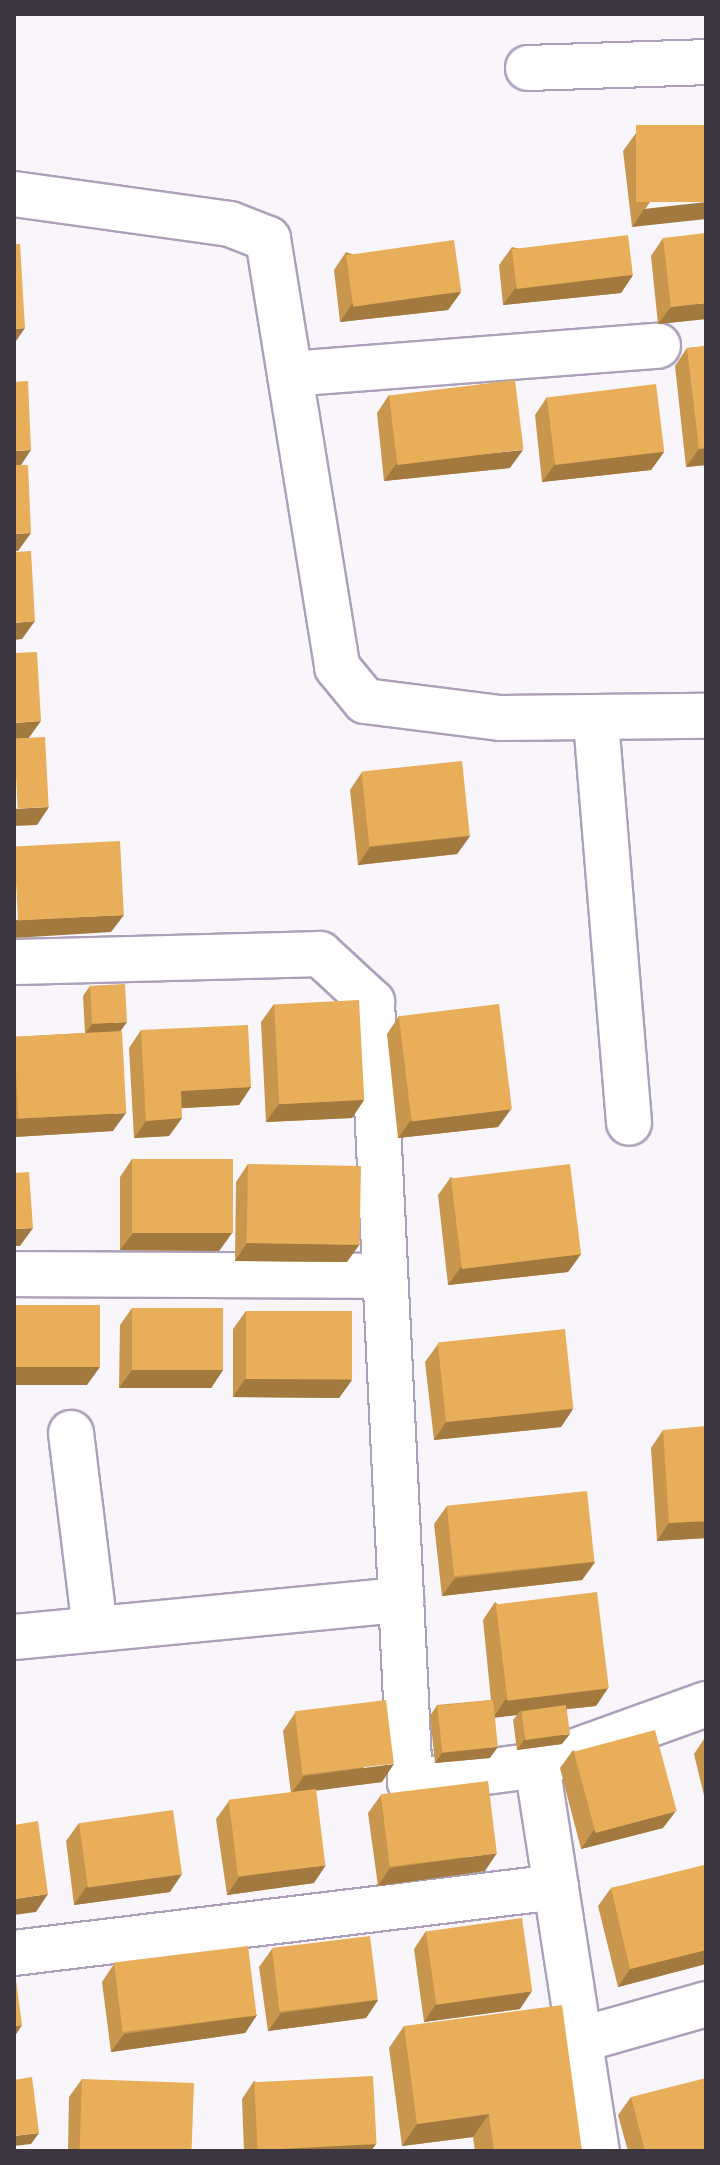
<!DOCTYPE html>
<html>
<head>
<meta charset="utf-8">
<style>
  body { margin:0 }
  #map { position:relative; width:720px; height:2165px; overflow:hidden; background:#f8f5fb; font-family:"Alegreya Sans",sans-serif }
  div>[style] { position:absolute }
  .roads { filter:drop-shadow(2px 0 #ada0ba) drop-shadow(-2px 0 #ada0ba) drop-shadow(0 2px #ada0ba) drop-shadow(0 -2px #ada0ba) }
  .minor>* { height:44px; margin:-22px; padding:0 22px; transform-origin:22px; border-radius:22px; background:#fff }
  .wall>* { inset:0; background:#c8964d }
  .shaded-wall>* { inset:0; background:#a27a3f }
  .building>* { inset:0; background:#e8ae5a; transform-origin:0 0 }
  span { translate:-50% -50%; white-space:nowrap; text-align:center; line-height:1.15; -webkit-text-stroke:6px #fff; paint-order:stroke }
  .frame { position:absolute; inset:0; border:16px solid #3c3641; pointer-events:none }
</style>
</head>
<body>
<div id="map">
  <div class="roads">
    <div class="minor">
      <i style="left:528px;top:68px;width:178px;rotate:-1.9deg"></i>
      <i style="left:14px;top:194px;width:218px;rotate:7.9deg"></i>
      <i style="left:230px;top:224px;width:41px;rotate:21.5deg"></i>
      <i style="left:268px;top:239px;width:434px;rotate:80.8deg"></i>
      <i style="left:337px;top:667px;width:44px;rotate:50.5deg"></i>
      <i style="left:365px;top:701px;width:136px;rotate:7.2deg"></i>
      <i style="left:500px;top:718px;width:206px;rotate:-0.6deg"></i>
      <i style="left:290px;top:374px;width:369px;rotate:-4.4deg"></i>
      <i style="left:596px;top:721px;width:403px;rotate:85.3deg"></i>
      <i style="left:14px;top:962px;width:306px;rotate:-1.5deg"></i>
      <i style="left:320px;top:954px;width:71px;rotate:42.7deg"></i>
      <i style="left:372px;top:1002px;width:781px;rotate:87.21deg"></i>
      <i style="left:410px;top:1782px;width:128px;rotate:-7.6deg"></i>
      <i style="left:537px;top:1765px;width:180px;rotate:-19.8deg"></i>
      <i style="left:14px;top:1274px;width:371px;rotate:0.3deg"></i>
      <i style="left:71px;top:1433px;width:197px;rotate:83deg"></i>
      <i style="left:14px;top:1637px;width:389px;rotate:-5.5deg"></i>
      <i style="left:537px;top:1765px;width:391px;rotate:81.2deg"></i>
      <i style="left:14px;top:1953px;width:546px;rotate:-6.94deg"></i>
      <i style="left:580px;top:2040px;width:131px;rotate:-15.9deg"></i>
    </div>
  </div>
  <div class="wall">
    <i style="clip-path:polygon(706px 125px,632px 227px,623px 151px,636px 133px)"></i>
    <i style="clip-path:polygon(663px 238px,706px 319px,658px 324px,651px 256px)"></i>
    <i style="clip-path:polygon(512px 247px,633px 275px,621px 293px,503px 305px,499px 265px)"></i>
    <i style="clip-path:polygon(346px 252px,461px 292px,448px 310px,340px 322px,334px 270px)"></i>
    <i style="clip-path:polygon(706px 346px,706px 465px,686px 467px,675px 366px,687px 348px)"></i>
    <i style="clip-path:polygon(389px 395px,510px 468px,384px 481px,377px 413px)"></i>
    <i style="clip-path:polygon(547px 397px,664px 452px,651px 470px,542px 482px,535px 415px)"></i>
    <i style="clip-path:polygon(362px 772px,470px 836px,457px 854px,358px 865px,350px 790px)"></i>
    <i style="clip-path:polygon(90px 986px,120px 1032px,113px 1131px,14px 1137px,14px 1037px,85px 1033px,83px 996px)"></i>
    <i style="clip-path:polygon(274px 1004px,364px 1100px,352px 1118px,266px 1122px,261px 1022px)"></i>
    <i style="clip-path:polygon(399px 1016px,511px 1109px,498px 1127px,398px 1138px,387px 1034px)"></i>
    <i style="clip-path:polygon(141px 1030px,251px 1087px,239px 1105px,181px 1108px,182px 1118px,169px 1136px,134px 1138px,129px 1048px)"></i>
    <i style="clip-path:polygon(132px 1159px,232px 1233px,219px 1251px,120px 1250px,120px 1177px)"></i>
    <i style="clip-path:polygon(248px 1164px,347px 1262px,235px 1261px,236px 1182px)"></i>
    <i style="clip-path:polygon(451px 1177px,581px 1254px,568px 1272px,448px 1285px,438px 1195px)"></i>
    <i style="clip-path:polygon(132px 1308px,223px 1370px,211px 1388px,119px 1388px,120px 1325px)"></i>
    <i style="clip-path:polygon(246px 1311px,352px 1380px,339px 1398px,233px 1397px,233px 1329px)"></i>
    <i style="clip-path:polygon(438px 1344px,573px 1409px,561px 1427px,434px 1440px,425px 1362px)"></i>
    <i style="clip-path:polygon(663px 1430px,706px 1538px,657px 1541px,651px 1448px)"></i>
    <i style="clip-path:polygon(447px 1506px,595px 1562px,582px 1580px,442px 1596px,434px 1524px)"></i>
    <i style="clip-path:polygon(495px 1602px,608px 1688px,596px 1706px,567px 1709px,562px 1744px,517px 1750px,513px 1720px,517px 1715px,495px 1717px,490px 1758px,435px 1763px,430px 1716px,437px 1705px,491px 1700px,483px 1620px)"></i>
    <i style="clip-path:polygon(295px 1713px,382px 1782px,316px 1790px,314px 1883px,227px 1895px,216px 1819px,229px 1801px,291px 1793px,283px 1731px)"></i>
    <i style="clip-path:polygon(706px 1736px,706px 1804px,694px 1754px)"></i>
    <i style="clip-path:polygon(573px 1750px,663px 1828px,581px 1849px,560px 1768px)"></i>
    <i style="clip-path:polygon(381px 1795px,485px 1871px,378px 1886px,368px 1813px)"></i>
    <i style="clip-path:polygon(79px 1823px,170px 1892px,74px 1905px,66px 1841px)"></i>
    <i style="clip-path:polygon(705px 1869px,706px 1964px,618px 1987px,598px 1906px,611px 1888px)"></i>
    <i style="clip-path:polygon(426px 1931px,520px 2009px,424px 2022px,414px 1949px)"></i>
    <i style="clip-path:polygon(272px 1949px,378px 2000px,366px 2018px,268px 2031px,259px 1967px)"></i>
    <i style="clip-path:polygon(114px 1964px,257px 2015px,245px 2033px,111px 2052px,102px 1982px)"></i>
    <i style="clip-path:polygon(404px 2026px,582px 2151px,475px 2151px,473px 2137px,402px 2146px,389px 2048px)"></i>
    <i style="clip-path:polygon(82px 2079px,192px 2151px,68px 2151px,69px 2097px)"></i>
    <i style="clip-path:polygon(254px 2081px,376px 2144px,371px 2151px,244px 2151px,242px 2099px)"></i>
    <i style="clip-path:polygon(631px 2097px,706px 2151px,628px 2151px,618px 2115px)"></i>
  </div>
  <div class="shaded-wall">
    <i style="clip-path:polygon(706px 202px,706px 219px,632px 227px,644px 209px)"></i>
    <i style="clip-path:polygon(633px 275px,621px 293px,503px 305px,516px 287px)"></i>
    <i style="clip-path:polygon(461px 292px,448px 310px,340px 322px,352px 304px)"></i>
    <i style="clip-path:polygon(706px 303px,706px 319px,658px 324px,671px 307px)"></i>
    <i style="clip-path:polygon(25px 328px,14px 344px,14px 329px)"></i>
    <i style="clip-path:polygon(706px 448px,706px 465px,686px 467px,699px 449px)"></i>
    <i style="clip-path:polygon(31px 450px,19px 468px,14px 469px,14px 451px)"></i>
    <i style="clip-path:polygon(523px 450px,510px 468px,384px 481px,397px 463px)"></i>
    <i style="clip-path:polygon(664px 452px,651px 470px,542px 482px,555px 464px)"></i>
    <i style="clip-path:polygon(31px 533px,18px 551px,14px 551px,14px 534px)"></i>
    <i style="clip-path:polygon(35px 621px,22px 639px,14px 640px,14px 623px)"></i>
    <i style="clip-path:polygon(41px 721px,28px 739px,14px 740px,14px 723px)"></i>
    <i style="clip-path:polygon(49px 807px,37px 825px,14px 826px,14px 809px)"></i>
    <i style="clip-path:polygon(470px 836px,457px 854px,358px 865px,370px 847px)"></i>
    <i style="clip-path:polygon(124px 915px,111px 932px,14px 938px,14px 920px)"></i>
    <i style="clip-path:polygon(127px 1022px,120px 1032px,85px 1034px,92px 1024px)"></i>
    <i style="clip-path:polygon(251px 1087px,239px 1105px,168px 1109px,181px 1091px)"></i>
    <i style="clip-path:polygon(364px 1100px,352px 1118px,266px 1122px,279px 1104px)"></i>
    <i style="clip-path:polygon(511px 1109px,498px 1127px,398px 1138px,411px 1120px)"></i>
    <i style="clip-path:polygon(126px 1113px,113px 1131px,14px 1137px,14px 1119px)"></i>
    <i style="clip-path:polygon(182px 1118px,169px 1136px,134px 1138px,146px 1121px)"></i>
    <i style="clip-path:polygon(33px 1228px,20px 1246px,14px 1246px,14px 1229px)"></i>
    <i style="clip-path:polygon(133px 1233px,232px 1233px,219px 1251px,120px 1250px)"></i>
    <i style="clip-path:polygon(247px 1243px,360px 1244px,347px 1262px,235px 1261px)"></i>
    <i style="clip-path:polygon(581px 1254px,568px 1272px,448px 1285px,461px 1267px)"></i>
    <i style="clip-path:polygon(14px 1367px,100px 1367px,87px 1385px,14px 1385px)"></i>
    <i style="clip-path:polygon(132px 1370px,223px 1370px,211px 1388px,119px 1388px)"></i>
    <i style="clip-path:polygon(245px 1379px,352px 1380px,339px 1398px,233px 1397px)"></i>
    <i style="clip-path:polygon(573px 1409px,561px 1427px,434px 1440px,446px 1422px)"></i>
    <i style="clip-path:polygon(706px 1521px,706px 1538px,657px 1541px,669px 1523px)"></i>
    <i style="clip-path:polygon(595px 1562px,582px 1580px,442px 1596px,455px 1578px)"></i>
    <i style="clip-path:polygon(608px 1688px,596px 1706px,521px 1714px,521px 1710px,517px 1715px,493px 1718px,505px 1700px)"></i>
    <i style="clip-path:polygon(570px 1734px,562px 1744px,517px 1750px,524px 1740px)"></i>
    <i style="clip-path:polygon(498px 1747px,490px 1758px,435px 1763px,442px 1753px)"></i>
    <i style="clip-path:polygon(394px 1764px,382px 1782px,291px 1794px,304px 1776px)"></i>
    <i style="clip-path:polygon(676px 1811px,663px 1828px,581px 1849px,593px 1831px)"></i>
    <i style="clip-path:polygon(497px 1853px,485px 1871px,378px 1886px,390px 1868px)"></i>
    <i style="clip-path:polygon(326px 1865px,314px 1883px,227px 1895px,239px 1877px)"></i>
    <i style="clip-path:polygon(182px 1874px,170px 1892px,74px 1905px,86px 1887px)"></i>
    <i style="clip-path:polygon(48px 1894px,36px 1912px,14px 1915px,14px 1899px)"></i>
    <i style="clip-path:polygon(706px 1950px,706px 1964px,618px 1987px,630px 1969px)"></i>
    <i style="clip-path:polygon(532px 1991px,520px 2009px,424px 2022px,436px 2004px)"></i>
    <i style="clip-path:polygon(378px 2000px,366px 2018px,268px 2031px,281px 2013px)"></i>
    <i style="clip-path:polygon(257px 2015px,245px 2033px,111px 2052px,124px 2034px)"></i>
    <i style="clip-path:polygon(22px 2025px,15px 2036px,14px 2036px,14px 2026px)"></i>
    <i style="clip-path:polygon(489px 2114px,473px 2137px,402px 2146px,417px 2124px)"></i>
    <i style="clip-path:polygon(39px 2133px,31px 2144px,14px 2146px,14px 2136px)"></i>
    <i style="clip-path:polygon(376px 2144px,371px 2151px,255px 2151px,257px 2149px)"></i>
    <i style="clip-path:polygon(81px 2149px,167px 2151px,79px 2151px)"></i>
  </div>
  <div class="building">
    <i style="left:706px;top:125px;width:77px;height:70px;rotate:90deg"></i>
    <i style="clip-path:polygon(706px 233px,706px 303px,671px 307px,663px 238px)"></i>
    <i style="left:628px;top:235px;width:40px;height:117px;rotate:83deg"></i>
    <i style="left:454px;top:240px;width:52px;height:109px;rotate:82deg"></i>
    <i style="clip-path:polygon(14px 244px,20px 244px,25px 328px,14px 329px)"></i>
    <i style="clip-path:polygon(706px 346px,706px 448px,699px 449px,687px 348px)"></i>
    <i style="left:515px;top:380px;width:70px;height:127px;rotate:83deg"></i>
    <i style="clip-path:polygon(28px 381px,31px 450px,14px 451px,14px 382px)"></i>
    <i style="left:656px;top:384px;width:68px;height:110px;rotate:83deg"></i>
    <i style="clip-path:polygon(14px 465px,28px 465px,31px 533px,14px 534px)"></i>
    <i style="clip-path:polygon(31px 551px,35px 621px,14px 623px,14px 552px)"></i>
    <i style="clip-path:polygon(37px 652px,41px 721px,14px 723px,14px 653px)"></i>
    <i style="left:45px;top:737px;width:70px;height:31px;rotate:87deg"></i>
    <i style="left:462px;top:761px;width:75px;height:101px;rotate:84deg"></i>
    <i style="left:120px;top:841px;width:74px;height:106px;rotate:87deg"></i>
    <i style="left:125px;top:984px;width:38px;height:35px;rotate:87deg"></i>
    <i style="left:359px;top:1000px;width:100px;height:85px;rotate:87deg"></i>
    <i style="left:499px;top:1004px;width:106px;height:101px;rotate:83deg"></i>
    <i style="clip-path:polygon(248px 1025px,251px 1087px,181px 1091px,182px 1118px,146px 1121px,141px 1030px)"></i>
    <i style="left:122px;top:1031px;width:82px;height:108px;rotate:87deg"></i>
    <i style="left:132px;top:1159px;width:101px;height:74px"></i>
    <i style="left:248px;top:1164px;width:113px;height:79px;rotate:1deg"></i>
    <i style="left:570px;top:1164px;width:91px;height:120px;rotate:83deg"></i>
    <i style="clip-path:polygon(29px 1172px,33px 1228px,14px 1229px,14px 1173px)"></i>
    <i style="left:14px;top:1305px;width:86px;height:62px"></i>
    <i style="left:132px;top:1308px;width:91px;height:62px"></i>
    <i style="left:246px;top:1311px;width:106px;height:68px"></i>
    <i style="left:565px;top:1329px;width:80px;height:128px;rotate:84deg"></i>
    <i style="clip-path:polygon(706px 1426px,706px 1521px,669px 1523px,663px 1430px)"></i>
    <i style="left:587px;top:1491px;width:71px;height:141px;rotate:84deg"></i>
    <i style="left:597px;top:1592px;width:97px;height:102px;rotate:83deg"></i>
    <i style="left:386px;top:1700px;width:64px;height:92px;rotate:83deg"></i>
    <i style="left:493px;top:1700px;width:47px;height:56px;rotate:84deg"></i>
    <i style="left:566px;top:1705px;width:29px;height:45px;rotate:82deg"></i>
    <i style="left:655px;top:1730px;width:84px;height:84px;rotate:75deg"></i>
    <i style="left:488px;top:1781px;width:73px;height:108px;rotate:83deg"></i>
    <i style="left:316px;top:1789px;width:77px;height:88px;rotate:83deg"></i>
    <i style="left:173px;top:1810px;width:65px;height:95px;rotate:82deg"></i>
    <i style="clip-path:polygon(38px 1821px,48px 1894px,14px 1899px,14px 1825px)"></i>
    <i style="clip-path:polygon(704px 1865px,706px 1872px,706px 1950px,630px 1969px,611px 1888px)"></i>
    <i style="left:522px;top:1918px;width:74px;height:97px;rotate:82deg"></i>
    <i style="left:370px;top:1936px;width:64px;height:99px;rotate:83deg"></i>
    <i style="left:248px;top:1946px;width:70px;height:135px;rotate:83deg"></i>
    <i style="clip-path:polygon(14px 1980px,16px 1980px,22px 2025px,14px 2026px)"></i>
    <i style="clip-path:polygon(562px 2005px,582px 2151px,494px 2151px,489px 2114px,417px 2124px,404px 2026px)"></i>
    <i style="left:373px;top:2076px;width:68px;height:119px;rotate:87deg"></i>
    <i style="clip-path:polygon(32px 2077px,39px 2133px,14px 2136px,14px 2080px)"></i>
    <i style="clip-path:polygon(706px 2078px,706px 2151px,645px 2151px,631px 2097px)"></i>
    <i style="left:82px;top:2079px;width:112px;height:70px;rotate:2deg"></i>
  </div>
  <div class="frame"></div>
</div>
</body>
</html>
